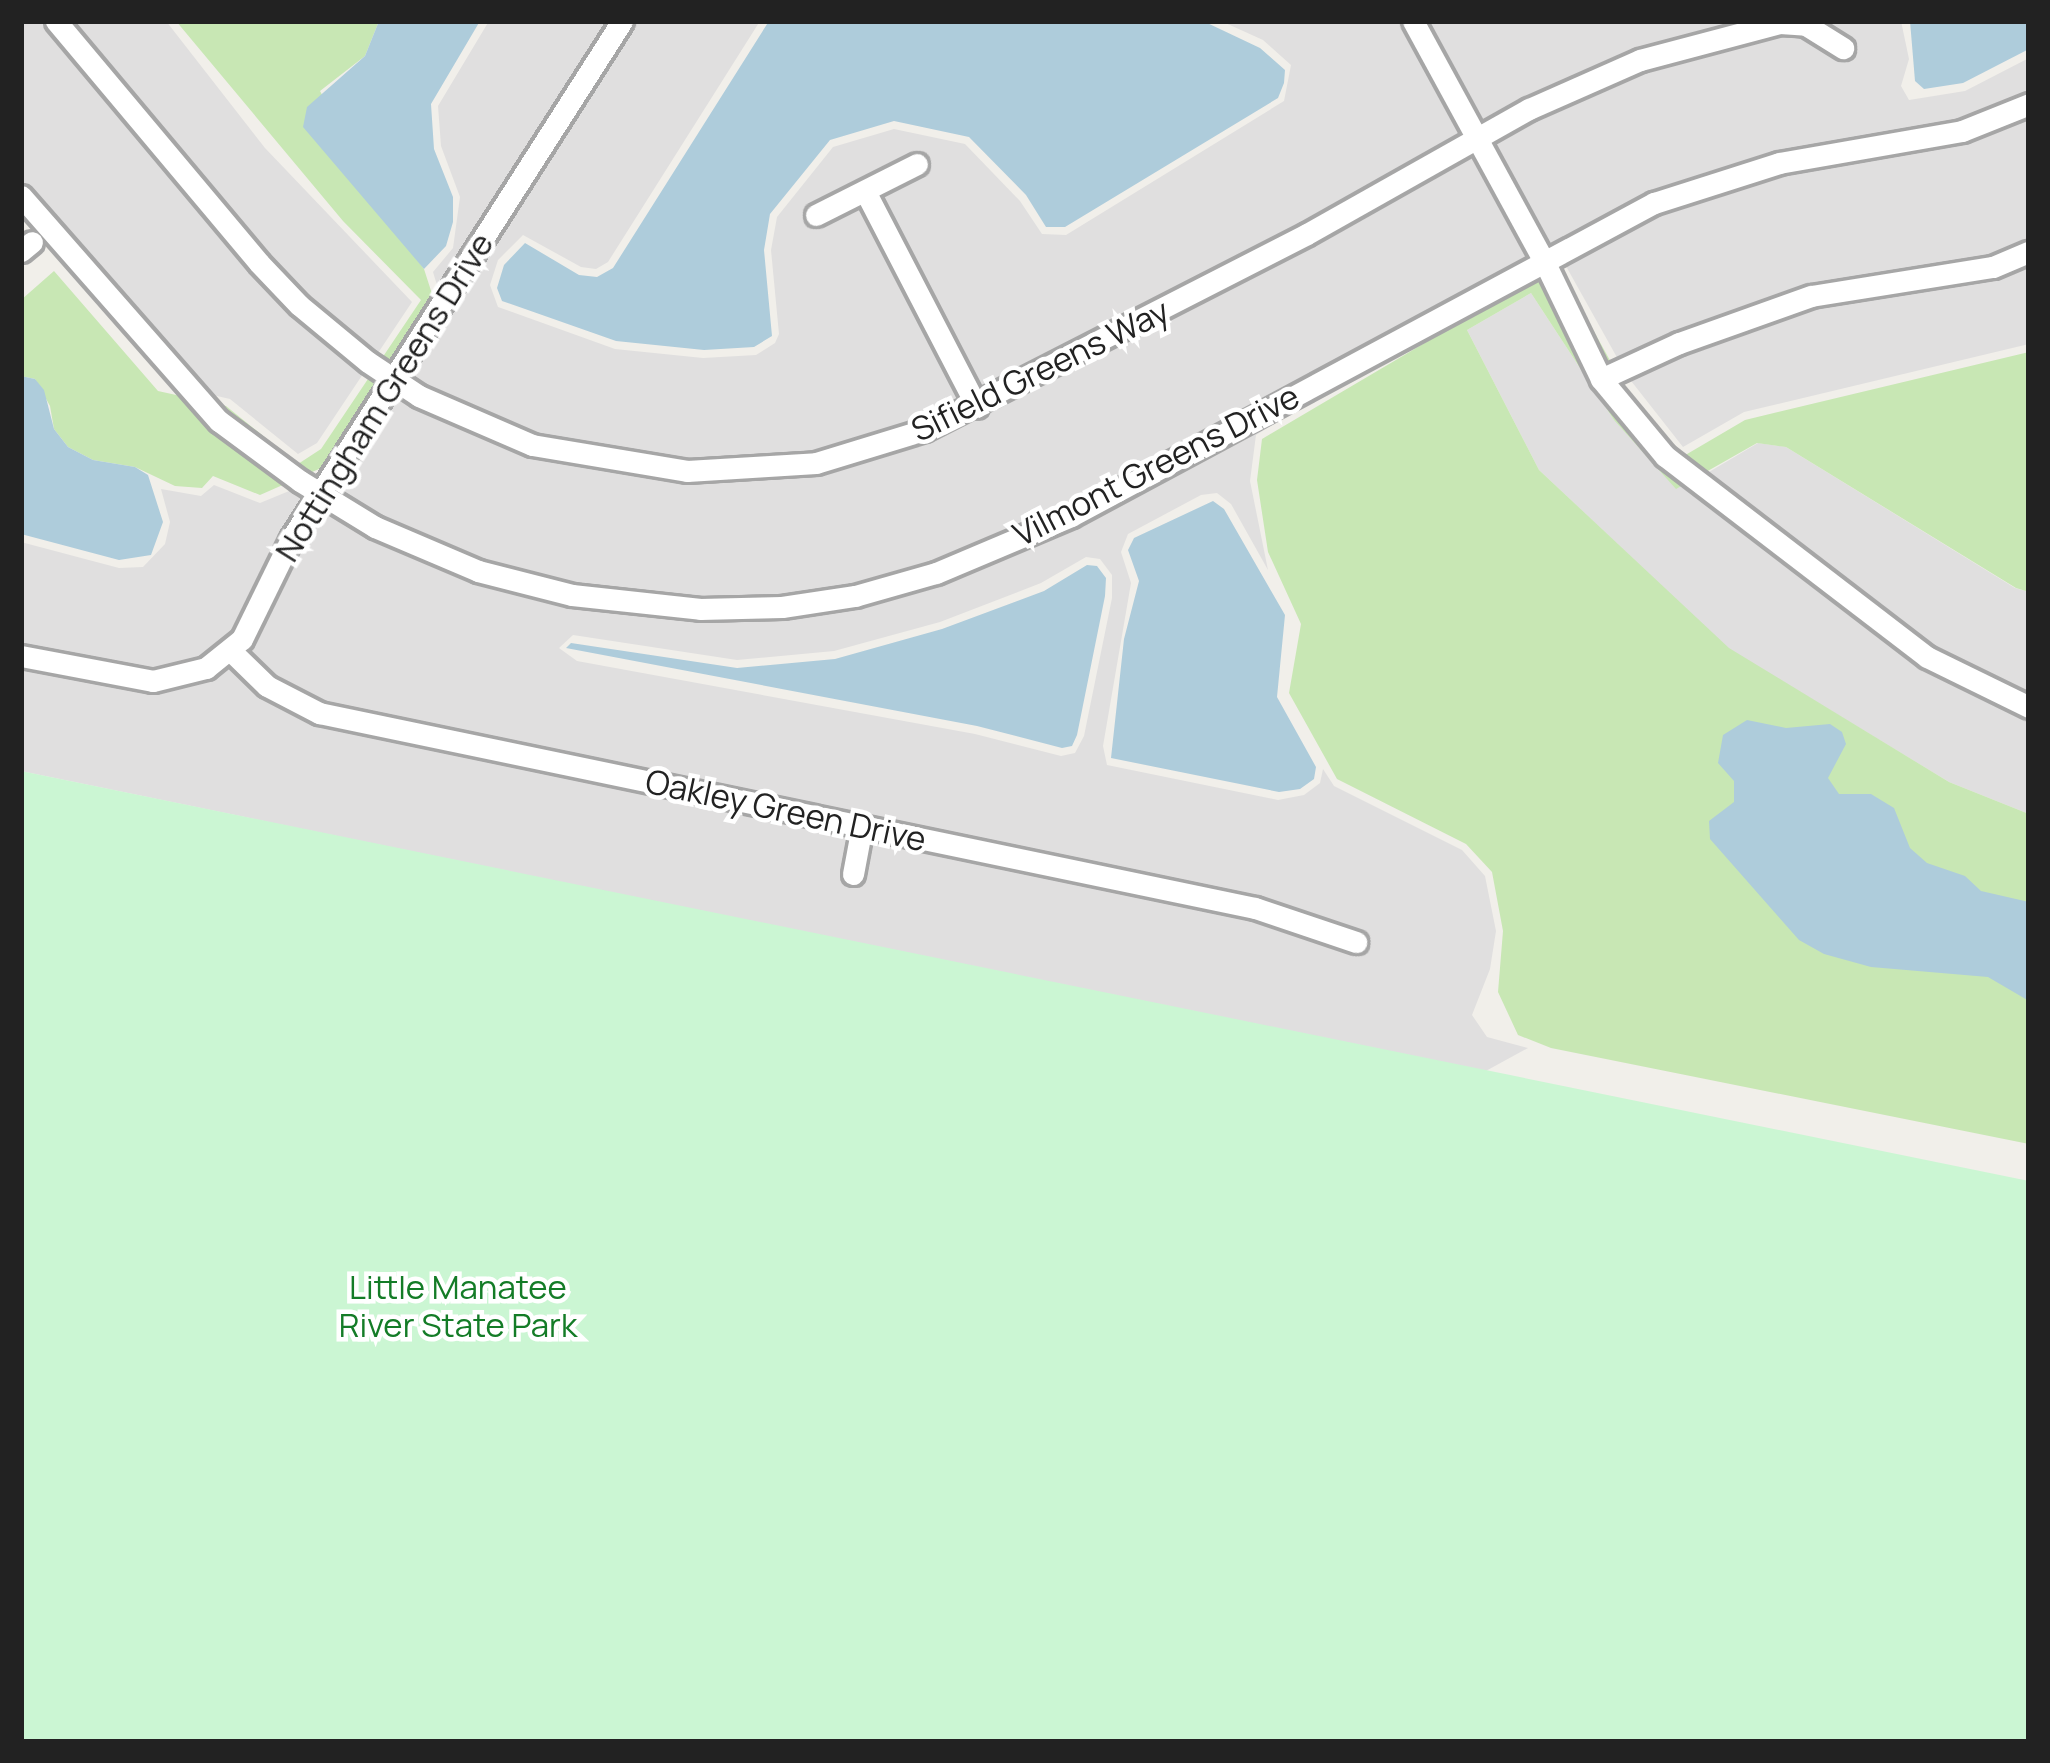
<!DOCTYPE html>
<html>
<head>
<meta charset="utf-8">
<style>
  body { margin:0 }
  #map { position:relative; width:2050px; height:1763px; overflow:hidden; background:#f1efea; font-family:Manrope,sans-serif }
  div>[style] { position:absolute }
  .residential>* { inset:0; background:#e0dfdf }
  .grass>* { inset:0; background:#c8e7b4 }
  .park>* { inset:0; background:#cbf6d3 }
  .water>* { inset:0; background:#aeccdb }
  .roads { filter:drop-shadow(3px 0 #a6a6a6) drop-shadow(-3px 0 #a6a6a6) drop-shadow(0 3px #a6a6a6) drop-shadow(0 -3px #a6a6a6) }
  .minor>* { height:21px; margin:-10.5px; padding:0 10.5px; transform-origin:10.5px; border-radius:10.5px; background:#fff }
  span { translate:-50% -50%; white-space:nowrap; text-align:center; line-height:1.15; -webkit-text-stroke:9px #fff; paint-order:stroke }
  .street-label { font-size:33px; color:#222 }
  .park-label { font-size:33px; color:#147c27 }
  .frame { position:absolute; inset:0; border:24px solid #222; pointer-events:none }
</style>
</head>
<body>
<div id="map">
  <div class="residential">
    <i style="clip-path:polygon(21px 21px,44px 21px,253px 270px,323px 339px,365px 371px,317px 443px,298px 454px,230px 399px,204px 393px,21px 182px)"></i>
    <i style="clip-path:polygon(67px 21px,166px 21px,265px 148px,412px 302px,376px 356px,304px 298px,266px 256px)"></i>
    <i style="clip-path:polygon(489px 21px,612px 21px,439px 292px,433px 272px,453px 248px,460px 197px,441px 146px,438px 106px)"></i>
    <i style="clip-path:polygon(632px 21px,760px 21px,608px 262px,596px 269px,581px 267px,523px 235px,498px 260px,490px 285px,498px 307px,615px 349px,703px 358px,756px 355px,775px 343px,779px 334px,771px 250px,777px 217px,833px 147px,894px 129px,965px 144px,1020px 201px,1042px 234px,1066px 235px,1284px 101px,1291px 65px,1263px 40px,1221px 21px,1401px 21px,1465px 133px,1304px 226px,980px 394px,877px 195px,927px 169px,920px 152px,805px 211px,812px 228px,861px 203px,964px 402px,815px 454px,688px 462px,535px 436px,406px 377px)"></i>
    <i style="clip-path:polygon(1423px 21px,1735px 21px,1573px 77px,1481px 125px)"></i>
    <i style="clip-path:polygon(1819px 21px,1901px 21px,1909px 59px,1901px 86px,1909px 100px,1965px 91px,2029px 58px,2029px 94px,1960px 122px,1706px 172px,1546px 246px,1490px 141px,1642px 69px,1780px 32px,1803px 34px,1845px 60px,1854px 44px)"></i>
    <i style="clip-path:polygon(2029px 115px,2029px 243px,1991px 258px,1911px 270px,1619px 361px,1562px 259px,1656px 212px,1780px 172px,1938px 147px)"></i>
    <i style="clip-path:polygon(1474px 149px,1531px 255px,1068px 507px,934px 564px,854px 587px,782px 598px,700px 600px,606px 592px,481px 562px,379px 518px,333px 492px,396px 392px,474px 434px,529px 454px,616px 471px,687px 480px,762px 478px,872px 459px,974px 419px,1311px 242px)"></i>
    <i style="clip-path:polygon(2029px 262px,2029px 344px,1744px 412px,1683px 447px,1628px 377px,1813px 305px)"></i>
    <i style="clip-path:polygon(1531px 293px,1614px 420px,1709px 472px,1758px 443px,1786px 447px,2015px 588px,2029px 592px,2029px 814px,1949px 782px,1729px 649px,1539px 470px,1467px 330px)"></i>
    <i style="clip-path:polygon(evenodd,1424px 333px,1256px 435px,1250px 481px,1268px 570px,1231px 504px,1217px 493px,1201px 495px,1128px 534px,1121px 552px,1131px 583px,1103px 746px,1107px 765px,1278px 800px,1304px 795px,1320px 783px,1323px 769px,1334px 786px,1462px 850px,1485px 876px,1496px 931px,1490px 969px,1472px 1015px,1487px 1037px,1528px 1048px,1484px 1072px,21px 771px,21px 666px,152px 690px,185px 686px,230px 663px,279px 707px,317px 723px,852px 834px,844px 882px,859px 884px,869px 837px,1253px 917px,1361px 953px,1367px 936px,1257px 898px,322px 704px,271px 678px,243px 651px,323px 507px,371px 535px,475px 580px,604px 611px,700px 619px,939px 581px,1424px 333px,1086px 557px,1100px 559px,1112px 575px,1112px 598px,1084px 736px,1075px 753px,1061px 756px,975px 734px,577px 661px,559px 648px,573px 635px,737px 660px,834px 651px,940px 622px,1041px 583px,1086px 557px)"></i>
    <i style="clip-path:polygon(214px 485px,260px 503px,294px 489px,308px 498px,236px 633px,203px 659px,153px 672px,21px 646px,21px 542px,119px 568px,143px 567px,165px 544px,170px 522px,161px 489px,201px 496px)"></i>
  </div>
  <div class="grass">
    <i style="clip-path:polygon(176px 21px,379px 21px,365px 56px,320px 91px,398px 235px,424px 269px,434px 300px,328px 465px,260px 495px,213px 476px,202px 488px,175px 486px,135px 467px,93px 460px,68px 447px,54px 429px,50px 406px,35px 379px,21px 376px,21px 300px,54px 271px,158px 391px,226px 406px,298px 464px,321px 449px,421px 300px,343px 221px)"></i>
    <i style="clip-path:polygon(1557px 265px,1627px 391px,1682px 457px,1745px 420px,2029px 352px,2029px 592px,2016px 588px,1786px 447px,1757px 443px,1676px 489px,1614px 420px,1531px 293px,1467px 330px,1539px 470px,1729px 648px,1949px 782px,2029px 814px,2029px 1144px,1551px 1048px,1518px 1035px,1498px 992px,1503px 931px,1492px 872px,1466px 844px,1337px 779px,1289px 693px,1301px 624px,1268px 552px,1257px 480px,1262px 439px)"></i>
  </div>
  <div class="park">
    <i style="clip-path:polygon(21px 771px,2029px 1181px,2029px 1742px,21px 1742px)"></i>
  </div>
  <div class="water">
    <i style="clip-path:polygon(379px 21px,480px 21px,431px 104px,434px 149px,453px 197px,453px 222px,446px 246px,424px 269px,303px 127px,307px 107px,365px 56px)"></i>
    <i style="clip-path:polygon(769px 21px,1203px 21px,1260px 48px,1285px 70px,1284px 83px,1278px 98px,1065px 227px,1046px 227px,1026px 195px,969px 137px,894px 121px,830px 140px,770px 214px,764px 250px,772px 336px,754px 347px,704px 350px,616px 341px,502px 301px,497px 288px,504px 265px,525px 243px,579px 275px,597px 277px,613px 268px)"></i>
    <i style="clip-path:polygon(1910px 21px,2029px 21px,2029px 49px,1963px 83px,1924px 89px,1915px 81px)"></i>
    <i style="clip-path:polygon(21px 376px,35px 379px,44px 390px,54px 429px,68px 447px,93px 460px,135px 467px,148px 475px,163px 522px,151px 555px,119px 560px,21px 534px)"></i>
    <i style="clip-path:polygon(1213px 501px,1224px 509px,1285px 615px,1277px 697px,1316px 767px,1314px 779px,1300px 789px,1279px 792px,1111px 758px,1124px 639px,1139px 581px,1128px 550px,1134px 538px)"></i>
    <i style="clip-path:polygon(1087px 565px,1097px 566px,1106px 578px,1105px 596px,1077px 735px,1072px 746px,1062px 748px,977px 726px,566px 648px,571px 643px,737px 668px,835px 659px,942px 629px,1044px 591px)"></i>
    <i style="clip-path:polygon(1747px 720px,1786px 728px,1830px 724px,1842px 732px,1846px 744px,1828px 778px,1839px 794px,1871px 794px,1894px 808px,1910px 848px,1927px 863px,1965px 876px,1981px 891px,2029px 902px,2029px 1001px,1988px 977px,1871px 967px,1824px 954px,1799px 940px,1710px 839px,1709px 821px,1734px 802px,1734px 781px,1718px 763px,1723px 735px)"></i>
  </div>
  <div class="roads">
    <div class="minor">
      <i style="left:56px;top:21px;width:316px;rotate:50deg"></i>
      <i style="left:259px;top:263px;width:58px;rotate:46.4deg"></i>
      <i style="left:299px;top:305px;width:89px;rotate:39.6deg"></i>
      <i style="left:368px;top:362px;width:61px;rotate:33.7deg"></i>
      <i style="left:419px;top:396px;width:123px;rotate:23.4deg"></i>
      <i style="left:532px;top:445px;width:157px;rotate:9.5deg"></i>
      <i style="left:687px;top:471px;width:129px;rotate:-3.5deg"></i>
      <i style="left:816px;top:463px;width:113px;rotate:-17deg"></i>
      <i style="left:924px;top:430px;width:430px;rotate:-27.1deg"></i>
      <i style="left:1307px;top:234px;width:255px;rotate:-29.4deg"></i>
      <i style="left:1529px;top:109px;width:121px;rotate:-23.8deg"></i>
      <i style="left:1640px;top:60px;width:145px;rotate:-14.8deg"></i>
      <i style="left:1780px;top:23px;width:26px;rotate:4deg"></i>
      <i style="left:1806px;top:25px;width:44px;rotate:31.9deg"></i>
      <i style="left:1413px;top:21px;width:271px;rotate:61.4deg"></i>
      <i style="left:1543px;top:259px;width:133px;rotate:64.2deg"></i>
      <i style="left:1601px;top:379px;width:100px;rotate:50.3deg"></i>
      <i style="left:1665px;top:456px;width:330px;rotate:37.5deg"></i>
      <i style="left:1927px;top:657px;width:114px;rotate:26.1deg"></i>
      <i style="left:865px;top:191px;width:243px;rotate:62.6deg"></i>
      <i style="left:21px;top:196px;width:300px;rotate:48.7deg"></i>
      <i style="left:219px;top:421px;width:101px;rotate:36.5deg"></i>
      <i style="left:300px;top:481px;width:88px;rotate:31.5deg"></i>
      <i style="left:375px;top:527px;width:112px;rotate:23.1deg"></i>
      <i style="left:478px;top:571px;width:97px;rotate:14.3deg"></i>
      <i style="left:572px;top:595px;width:129px;rotate:6.2deg"></i>
      <i style="left:700px;top:609px;width:82px;rotate:-1.4deg"></i>
      <i style="left:782px;top:607px;width:74px;rotate:-8.6deg"></i>
      <i style="left:855px;top:596px;width:84px;rotate:-15.9deg"></i>
      <i style="left:936px;top:573px;width:147px;rotate:-22.9deg"></i>
      <i style="left:1071px;top:516px;width:662px;rotate:-28.23deg"></i>
      <i style="left:1654px;top:203px;width:131px;rotate:-17.7deg"></i>
      <i style="left:1779px;top:163px;width:186px;rotate:-9.9deg"></i>
      <i style="left:1962px;top:131px;width:72px;rotate:-21.9deg"></i>
      <i style="left:816px;top:215px;width:113px;rotate:-26.8deg"></i>
      <i style="left:21px;top:251px;width:14px;rotate:-39deg"></i>
      <i style="left:1601px;top:379px;width:86px;rotate:-24.8deg"></i>
      <i style="left:1679px;top:343px;width:140px;rotate:-19.6deg"></i>
      <i style="left:1811px;top:296px;width:184px;rotate:-9.1deg"></i>
      <i style="left:1993px;top:267px;width:39px;rotate:-23deg"></i>
      <i style="left:231px;top:651px;width:50px;rotate:44.2deg"></i>
      <i style="left:267px;top:686px;width:59px;rotate:27.4deg"></i>
      <i style="left:319px;top:713px;width:956px;rotate:11.77deg"></i>
      <i style="left:1255px;top:908px;width:107px;rotate:18.6deg"></i>
      <i style="left:21px;top:656px;width:134px;rotate:10.7deg"></i>
      <i style="left:153px;top:681px;width:55px;rotate:-13.8deg"></i>
      <i style="left:206px;top:668px;width:46px;rotate:-38.9deg"></i>
      <i style="left:242px;top:639px;width:111px;rotate:-63.9deg"></i>
      <i style="left:291px;top:539px;width:615px;rotate:-57.42deg"></i>
      <i style="left:853px;top:874px;width:49px;rotate:-79.4deg"></i>
    </div>
  </div>
  <div class="street-label">
    <span style="left:1040px;top:370px;rotate:-26deg">Sifield Greens Way</span>
    <span style="left:384px;top:397px;rotate:-58deg">Nottingham Greens Drive</span>
    <span style="left:1156px;top:465px;rotate:-27deg">Vilmont Greens Drive</span>
    <span style="left:786px;top:810px;rotate:12deg">Oakley Green Drive</span>
  </div>
  <div class="park-label">
    <span style="left:458px;top:1306px">Little Manatee<br>River State Park</span>
  </div>
  <div class="frame"></div>
</div>
</body>
</html>
